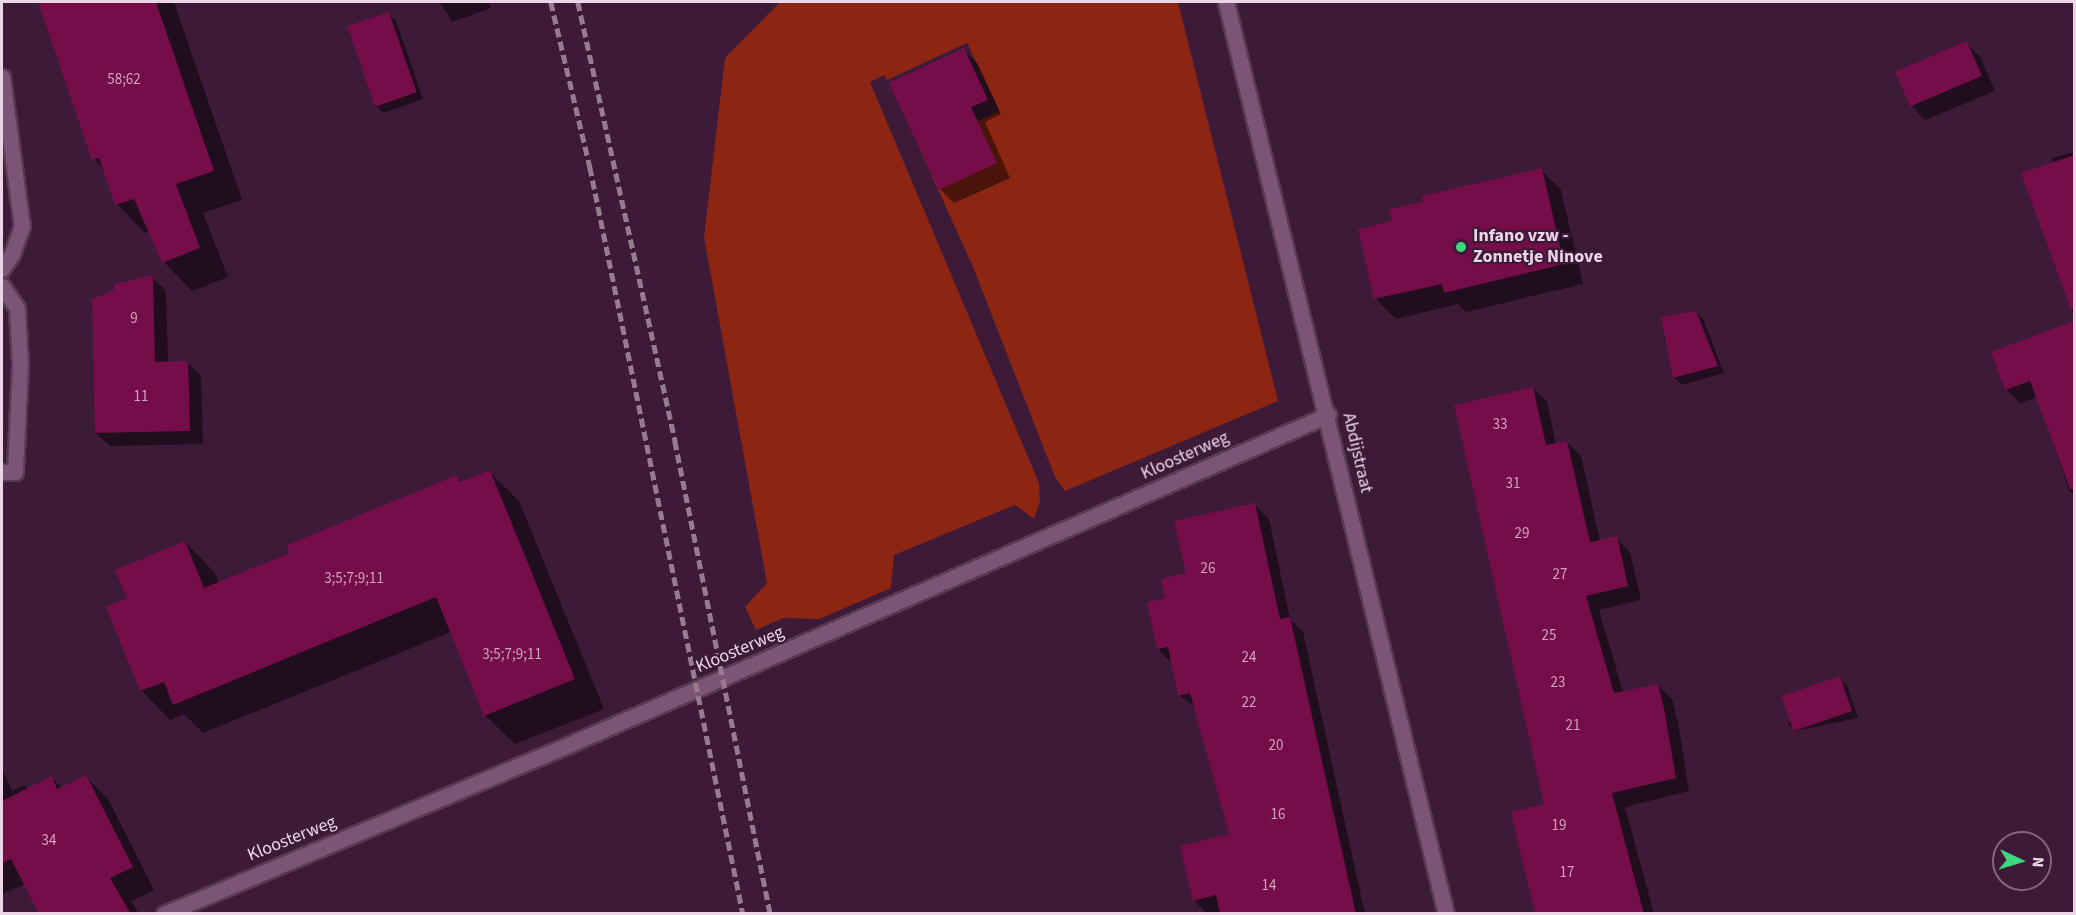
<!DOCTYPE html>
<html>
<head>
<meta charset="utf-8">
<style>
  body { margin:0 }
  #map { position:relative; width:2076px; height:915px; overflow:hidden; background:#3d1a38; font-family:"Source Sans 3",sans-serif }
  div>[style] { position:absolute }
  .green>* { inset:0; background:#8c2613 }
  .shadow>* { inset:0; background:#0007 }
  .building>* { inset:0; background:#740d48; transform-origin:0 0 }
  .roads { filter:drop-shadow(2px 0 #583a53) drop-shadow(-2px 0 #583a53) drop-shadow(0 2px #583a53) drop-shadow(0 -2px #583a53) }
  .pedestrian>* { height:15px; margin:-7.5px; padding:0 7.5px; transform-origin:7.5px; border-radius:7.5px; background:#7c5476 }
  .minor>* { height:15px; margin:-7.5px; padding:0 7.5px; transform-origin:7.5px; border-radius:7.5px; background:#7c5476 }
  .rail>* { height:4.5px; margin-top:-2.25px; transform-origin:0; background:repeating-linear-gradient(90deg,#987b93 0 9px,transparent 0 13.5px) }
  .dots>* { width:16px; height:16px; translate:-50% -50%; box-sizing:border-box; border:3px solid #3d1a38; border-radius:50% }
  span { translate:-50% -50%; white-space:nowrap; text-align:center; line-height:1.15; -webkit-text-stroke:4.5px #3d1a38; paint-order:stroke }
  .number-label { font-size:15px; color:#cfa3c0 }
  .number-label span { -webkit-text-stroke-width:0 }
  .poi-label { font-size:18px; color:#edd5e8; font-weight:700 }
  .left { translate:0 -50%; text-align:left }
  .street-label { font-size:18px; color:#edd5e8 }
  .frame { position:absolute; inset:0; border:3px solid #edd5e8; pointer-events:none }
  .north { position:absolute; left:1992px; top:831px; width:60px; height:60px; box-sizing:border-box; background:#3d1a38; border:2px solid #83657e; border-radius:50%; rotate:94deg; font-size:16px; font-weight:700; line-height:24px; text-align:center; color:#edd5e8 }
  .north::after { content:''; display:block; margin:auto; width:21px; height:27px; background:#40d77c; clip-path:polygon(50% 0,100% 100%,50% 72%,0 100%) }
</style>
</head>
<body>
<div id="map">
  <div class="green">
    <i style="clip-path:polygon(780px 2px,1178px 2px,1278px 401px,1065px 491px,1055px 477px,973px 267px,909px 125px,971px 108px,978px 121px,999px 111px,967px 43px,887px 80px,884px 75px,870px 82px,1039px 483px,1040px 501px,1034px 519px,1015px 505px,894px 555px,891px 588px,819px 619px,783px 618px,756px 630px,745px 607px,767px 583px,704px 237px,725px 58px)"></i>
  </div>
  <div class="shadow">
    <i style="clip-path:polygon(40px 2px,174px 2px,242px 200px,203px 213px,228px 277px,192px 291px,164px 262px,150px 231px,145px 233px,117px 204px,105px 171px,94px 159px)"></i>
    <i style="clip-path:polygon(440px 2px,489px 2px,491px 8px,452px 22px)"></i>
    <i style="clip-path:polygon(389px 14px,396px 21px,423px 99px,383px 113px,376px 106px,349px 27px)"></i>
    <i style="clip-path:polygon(1966px 43px,1981px 58px,1995px 91px,1925px 120px,1911px 105px)"></i>
    <i style="clip-path:polygon(964px 50px,978px 64px,1001px 114px,985px 122px,1010px 178px,954px 203px,940px 189px)"></i>
    <i style="clip-path:polygon(2074px 152px,2074px 316px,2023px 174px,2053px 164px,2052px 158px)"></i>
    <i style="clip-path:polygon(1541px 170px,1561px 190px,1583px 284px,1466px 312px,1458px 304px,1396px 319px,1376px 299px,1394px 223px,1425px 203px)"></i>
    <i style="clip-path:polygon(152px 277px,166px 291px,168px 363px,188px 363px,201px 376px,203px 444px,110px 446px,96px 433px)"></i>
    <i style="clip-path:polygon(1695px 312px,1703px 319px,1724px 373px,1682px 385px,1675px 378px,1663px 319px)"></i>
    <i style="clip-path:polygon(2074px 322px,2074px 495px,2069px 490px,2037px 397px,2020px 403px,2006px 389px,1993px 353px)"></i>
    <i style="clip-path:polygon(1533px 388px,1547px 402px,1556px 445px,1567px 442px,1581px 456px,1600px 541px,1616px 538px,1630px 552px,1641px 600px,1599px 610px,1623px 692px,1658px 685px,1672px 699px,1678px 723px,1689px 791px,1625px 807px,1654px 914px,1535px 914px,1546px 805px)"></i>
    <i style="clip-path:polygon(490px 472px,519px 501px,604px 709px,515px 744px,485px 715px,451px 632px,203px 733px,184px 714px,170px 720px,141px 690px,129px 599px,185px 542px,214px 572px,219px 584px,457px 477px,462px 482px)"></i>
    <i style="clip-path:polygon(1255px 505px,1269px 519px,1290px 619px,1303px 632px,1365px 914px,1207px 914px,1194px 900px,1231px 835px,1196px 708px,1179px 695px,1172px 663px,1158px 649px,1166px 599px)"></i>
    <i style="clip-path:polygon(1839px 678px,1847px 685px,1858px 718px,1795px 731px,1788px 724px)"></i>
    <i style="clip-path:polygon(2px 769px,12px 791px,24px 785px,28px 789px,52px 778px,62px 788px,86px 777px,108px 799px,154px 890px,131px 901px,139px 914px,41px 914px,25px 884px,2px 894px)"></i>
  </div>
  <div class="building">
    <i style="clip-path:polygon(38px 2px,156px 2px,214px 171px,176px 184px,200px 248px,162px 263px,134px 199px,115px 205px,99px 158px,92px 160px)"></i>
    <i style="left:389px;top:12px;width:85px;height:44px;rotate:71deg"></i>
    <i style="left:1967px;top:41px;width:38px;height:78px;rotate:67deg"></i>
    <i style="clip-path:polygon(964px 48px,988px 100px,971px 107px,997px 163px,939px 190px,889px 83px)"></i>
    <i style="clip-path:polygon(2074px 155px,2074px 309px,2071px 310px,2021px 173px)"></i>
    <i style="clip-path:polygon(1542px 168px,1564px 264px,1444px 293px,1442px 284px,1374px 299px,1358px 229px,1392px 221px,1389px 209px,1423px 202px,1422px 196px)"></i>
    <i style="clip-path:polygon(153px 275px,155px 362px,188px 361px,190px 431px,95px 433px,92px 299px,114px 290px,114px 284px)"></i>
    <i style="clip-path:polygon(1696px 311px,1718px 366px,1673px 378px,1661px 317px)"></i>
    <i style="clip-path:polygon(2074px 321px,2074px 489px,2070px 489px,2030px 381px,2005px 390px,1991px 352px)"></i>
    <i style="clip-path:polygon(1533px 387px,1546px 445px,1567px 441px,1590px 542px,1617px 536px,1628px 586px,1586px 596px,1614px 693px,1658px 684px,1664px 708px,1676px 778px,1612px 793px,1644px 914px,1535px 914px,1511px 812px,1544px 804px,1454px 405px)"></i>
    <i style="clip-path:polygon(490px 470px,575px 679px,484px 716px,436px 597px,173px 705px,164px 682px,140px 691px,106px 607px,127px 598px,115px 570px,185px 541px,204px 588px,289px 553px,287px 545px,457px 475px,460px 482px)"></i>
    <i style="clip-path:polygon(1255px 503px,1280px 619px,1290px 617px,1356px 914px,1220px 914px,1216px 895px,1193px 901px,1180px 846px,1229px 834px,1190px 693px,1178px 696px,1168px 647px,1157px 649px,1147px 602px,1165px 598px,1161px 579px,1186px 573px,1174px 521px)"></i>
    <i style="left:1840px;top:676px;width:37px;height:62px;rotate:71deg"></i>
    <i style="clip-path:polygon(86px 775px,133px 867px,110px 878px,131px 914px,39px 914px,11px 859px,2px 863px,2px 801px,52px 776px,57px 789px)"></i>
  </div>
  <div class="roads">
    <div class="pedestrian">
      <i style="left:164px;top:914px;width:448px;rotate:-22.7deg"></i>
    </div>
    <div class="minor">
      <i style="left:1226px;top:2px;width:938px;rotate:76.44deg"></i>
      <i style="left:2px;top:77px;width:150px;rotate:82.4deg"></i>
      <i style="left:22px;top:226px;width:30px;rotate:110deg"></i>
      <i style="left:12px;top:254px;width:18px;rotate:124deg"></i>
      <i style="left:2px;top:286px;width:27px;rotate:56deg"></i>
      <i style="left:17px;top:308px;width:57px;rotate:87deg"></i>
      <i style="left:20px;top:365px;width:107px;rotate:92.7deg"></i>
      <i style="left:15px;top:472px;width:13px;rotate:180deg"></i>
      <i style="left:577px;top:741px;width:819px;rotate:-23.47deg"></i>
    </div>
  </div>
  <div class="rail">
    <i style="left:551px;top:2px;width:170px;rotate:76.7deg"></i>
    <i style="left:590px;top:167px;width:763px;rotate:78.42deg"></i>
    <i style="left:578px;top:2px;width:450px;rotate:77.5deg"></i>
    <i style="left:675px;top:441px;width:482px;rotate:78.6deg"></i>
  </div>
  <div class="dots">
    <i style="left:1461px;top:247px;background:#40d77c"></i>
  </div>
  <div class="number-label">
    <span style="left:124px;top:80px">58;62</span>
    <span style="left:134px;top:319px">9</span>
    <span style="left:141px;top:397px">11</span>
    <span style="left:1500px;top:425px">33</span>
    <span style="left:1513px;top:484px">31</span>
    <span style="left:1522px;top:534px">29</span>
    <span style="left:1208px;top:569px">26</span>
    <span style="left:1560px;top:575px">27</span>
    <span style="left:354px;top:579px">3;5;7;9;11</span>
    <span style="left:1549px;top:636px">25</span>
    <span style="left:512px;top:655px">3;5;7;9;11</span>
    <span style="left:1249px;top:658px">24</span>
    <span style="left:1558px;top:683px">23</span>
    <span style="left:1249px;top:703px">22</span>
    <span style="left:1573px;top:726px">21</span>
    <span style="left:1276px;top:746px">20</span>
    <span style="left:1278px;top:815px">16</span>
    <span style="left:1559px;top:826px">19</span>
    <span style="left:49px;top:841px">34</span>
    <span style="left:1567px;top:873px">17</span>
    <span style="left:1269px;top:886px">14</span>
  </div>
  <div class="poi-label">
    <span class="left" style="left:1473px;top:247px">Infano vzw -<br>Zonnetje Ninove</span>
  </div>
  <div class="street-label">
    <span style="left:1357px;top:453px;rotate:77deg">Abdijstraat</span>
    <span style="left:1185px;top:456px;rotate:-24deg">Kloosterweg</span>
    <span style="left:740px;top:650px;rotate:-23deg">Kloosterweg</span>
    <span style="left:292px;top:839px;rotate:-22deg">Kloosterweg</span>
  </div>
  <div class="frame"></div>
  <div class="north">N</div>
</div>
</body>
</html>
